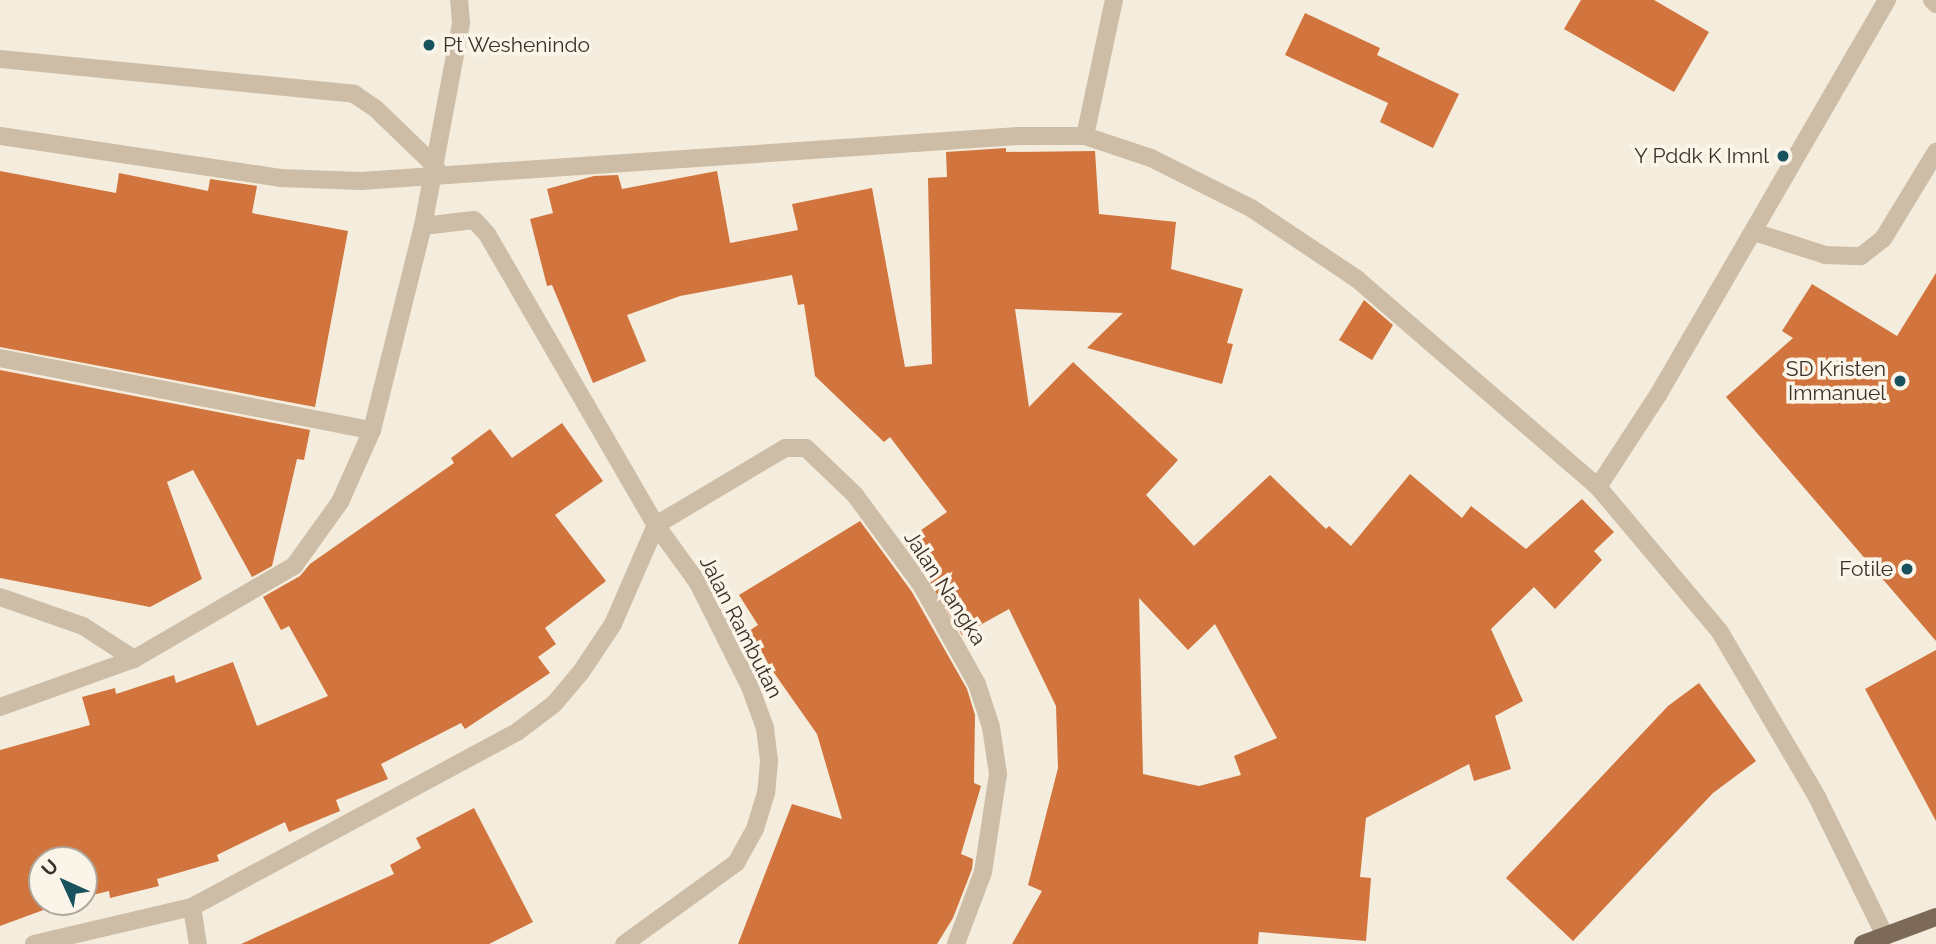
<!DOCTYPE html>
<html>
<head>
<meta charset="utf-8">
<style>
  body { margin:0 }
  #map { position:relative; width:1936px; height:944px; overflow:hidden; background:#f4ecdc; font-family:Raleway,sans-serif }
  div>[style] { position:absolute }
  .building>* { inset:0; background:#d1743d }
  .minor>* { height:18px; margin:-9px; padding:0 9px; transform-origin:9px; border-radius:9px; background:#cebda6 }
  .major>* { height:18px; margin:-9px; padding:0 9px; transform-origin:9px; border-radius:9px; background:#7d6957 }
  .dots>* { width:19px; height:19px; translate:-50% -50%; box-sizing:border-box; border:4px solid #fbf5e9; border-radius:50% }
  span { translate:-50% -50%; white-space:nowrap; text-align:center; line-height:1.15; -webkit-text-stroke:7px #fbf5e9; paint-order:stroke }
  .poi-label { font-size:21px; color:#3a3028 }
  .left { translate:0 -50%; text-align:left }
  .right { translate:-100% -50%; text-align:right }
  .street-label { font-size:21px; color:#3a3028 }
  .north { position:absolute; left:28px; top:846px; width:70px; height:70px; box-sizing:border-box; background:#fbf5e9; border:2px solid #aea69c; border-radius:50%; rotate:315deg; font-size:19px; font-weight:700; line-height:28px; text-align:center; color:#3a3028 }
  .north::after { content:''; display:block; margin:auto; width:24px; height:32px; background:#19525f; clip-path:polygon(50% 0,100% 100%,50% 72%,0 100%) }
</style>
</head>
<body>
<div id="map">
  <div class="building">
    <i style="clip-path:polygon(1581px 0,1654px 0,1709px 32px,1674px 92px,1564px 29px)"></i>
    <i style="clip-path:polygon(1305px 13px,1380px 48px,1377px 55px,1459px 94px,1433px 148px,1380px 122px,1388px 103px,1285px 55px)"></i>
    <i style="clip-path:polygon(evenodd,1006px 148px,1006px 152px,1095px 151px,1099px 214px,1176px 222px,1171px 269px,1243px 289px,1227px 343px,1233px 344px,1222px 384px,1087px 348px,1123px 313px,1015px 309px,1029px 407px,1073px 362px,1178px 460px,1146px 495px,1194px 546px,1270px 475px,1326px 529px,1329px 526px,1351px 546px,1410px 474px,1462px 518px,1471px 506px,1526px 549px,1582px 499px,1614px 532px,1594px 551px,1602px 560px,1555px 609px,1534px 587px,1491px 629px,1523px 701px,1495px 716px,1511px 769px,1474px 781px,1469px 764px,1366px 818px,1360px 877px,1371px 878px,1366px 941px,1259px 932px,1258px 944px,1012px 944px,1042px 891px,1028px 885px,1058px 768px,1056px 706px,1009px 609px,962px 635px,904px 542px,947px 512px,890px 437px,884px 442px,815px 376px,804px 304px,798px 305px,792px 275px,680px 296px,627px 315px,646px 361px,593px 383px,552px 285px,547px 286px,530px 219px,553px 213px,547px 189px,594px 176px,618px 175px,622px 189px,717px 171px,730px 243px,798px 230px,792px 204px,872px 188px,905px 367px,932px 364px,928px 178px,947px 177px,946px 152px,1006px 148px,1139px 598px,1188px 650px,1215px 624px,1277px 738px,1234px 756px,1241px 775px,1199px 786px,1143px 774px,1139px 598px)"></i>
    <i style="clip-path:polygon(0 171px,116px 193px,119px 173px,208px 191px,210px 179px,257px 186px,252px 213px,348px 231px,315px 407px,0 347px)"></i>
    <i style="clip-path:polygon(1936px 273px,1936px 641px,1726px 397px,1793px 338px,1782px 331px,1812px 284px,1897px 336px)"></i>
    <i style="clip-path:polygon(1364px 300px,1393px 325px,1372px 360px,1339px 340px)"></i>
    <i style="clip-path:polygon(0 370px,310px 430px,304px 460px,297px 459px,272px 566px,252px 577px,193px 470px,167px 482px,202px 579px,150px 607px,0 578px)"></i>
    <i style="clip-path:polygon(562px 423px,603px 481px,555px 515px,606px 581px,545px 628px,556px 644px,538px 657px,550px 673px,465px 729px,461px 723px,381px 764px,388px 779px,336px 800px,340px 811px,289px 832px,285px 822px,217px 855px,219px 861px,157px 879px,159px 886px,110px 898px,109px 891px,84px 897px,84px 860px,42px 860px,42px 902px,65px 902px,0 926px,0 750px,90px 725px,82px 697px,115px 688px,116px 694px,174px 675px,176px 683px,233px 662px,257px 726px,328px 696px,289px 626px,281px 630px,263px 597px,300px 576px,310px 564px,454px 463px,451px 458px,490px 429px,512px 458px)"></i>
    <i style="clip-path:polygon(860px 521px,912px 592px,967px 689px,975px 715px,974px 783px,981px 786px,961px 854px,973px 859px,972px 869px,953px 918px,937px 944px,738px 944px,792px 804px,842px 819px,817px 734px,746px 633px,758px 625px,739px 595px)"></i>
    <i style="clip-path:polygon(1936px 650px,1936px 821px,1865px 689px)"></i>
    <i style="clip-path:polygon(1699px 683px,1756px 761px,1713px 793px,1573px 941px,1506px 878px,1668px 706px)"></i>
    <i style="clip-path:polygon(474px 808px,533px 922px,489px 944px,241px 944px,394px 874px,390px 865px,421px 848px,416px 838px)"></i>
  </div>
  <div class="minor">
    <i style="left:1932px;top:0;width:6px;rotate:45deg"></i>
    <i style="left:0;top:59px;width:356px;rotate:5.6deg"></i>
    <i style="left:354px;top:94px;width:25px;rotate:34deg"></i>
    <i style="left:375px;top:108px;width:85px;rotate:44deg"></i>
    <i style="left:0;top:136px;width:283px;rotate:8.5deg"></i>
    <i style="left:280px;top:178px;width:81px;rotate:2.1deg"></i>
    <i style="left:361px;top:181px;width:660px;rotate:-3.91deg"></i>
    <i style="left:1019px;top:136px;width:66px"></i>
    <i style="left:1085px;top:136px;width:70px;rotate:18.4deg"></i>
    <i style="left:1151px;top:158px;width:112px;rotate:26.6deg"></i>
    <i style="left:1251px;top:208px;width:128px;rotate:33.8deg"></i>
    <i style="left:1357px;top:279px;width:318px;rotate:40.8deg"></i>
    <i style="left:1598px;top:487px;width:189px;rotate:49.9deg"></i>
    <i style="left:1720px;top:632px;width:191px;rotate:59.5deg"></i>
    <i style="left:1817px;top:797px;width:155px;rotate:63.9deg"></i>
    <i style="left:1085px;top:136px;width:139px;rotate:-78deg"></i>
    <i style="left:423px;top:226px;width:51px;rotate:-6.7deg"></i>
    <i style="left:474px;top:220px;width:19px;rotate:47deg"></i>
    <i style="left:487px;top:234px;width:337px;rotate:59.9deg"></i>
    <i style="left:656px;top:525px;width:72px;rotate:54.1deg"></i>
    <i style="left:698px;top:583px;width:116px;rotate:63.4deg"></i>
    <i style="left:750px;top:687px;width:44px;rotate:69.9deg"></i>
    <i style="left:765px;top:728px;width:33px;rotate:83deg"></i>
    <i style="left:769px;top:761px;width:32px;rotate:95deg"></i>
    <i style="left:766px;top:793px;width:38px;rotate:107deg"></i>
    <i style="left:755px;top:829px;width:39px;rotate:119deg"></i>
    <i style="left:736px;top:863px;width:138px;rotate:144.1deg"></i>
    <i style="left:1754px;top:232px;width:75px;rotate:17.9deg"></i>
    <i style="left:1825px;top:255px;width:36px;rotate:2deg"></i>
    <i style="left:1861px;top:256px;width:28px;rotate:-38deg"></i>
    <i style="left:1883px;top:239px;width:102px;rotate:-58.7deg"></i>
    <i style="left:0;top:358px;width:379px;rotate:11deg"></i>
    <i style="left:1598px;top:487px;width:110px;rotate:-56.9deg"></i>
    <i style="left:1658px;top:395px;width:457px;rotate:-59.9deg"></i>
    <i style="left:656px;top:525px;width:150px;rotate:-30.8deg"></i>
    <i style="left:785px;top:448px;width:21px"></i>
    <i style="left:806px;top:448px;width:68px;rotate:43.8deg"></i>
    <i style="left:855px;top:495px;width:113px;rotate:53.6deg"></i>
    <i style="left:922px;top:586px;width:112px;rotate:60.7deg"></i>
    <i style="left:977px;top:684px;width:45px;rotate:72deg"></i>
    <i style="left:991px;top:727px;width:48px;rotate:81.5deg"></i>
    <i style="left:998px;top:774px;width:99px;rotate:98.7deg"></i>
    <i style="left:983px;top:872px;width:77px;rotate:110.6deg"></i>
    <i style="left:0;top:597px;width:88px;rotate:19.3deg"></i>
    <i style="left:83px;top:626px;width:61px;rotate:32.9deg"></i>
    <i style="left:0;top:707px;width:142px;rotate:-19.7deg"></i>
    <i style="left:134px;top:659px;width:185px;rotate:-30.2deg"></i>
    <i style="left:294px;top:566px;width:79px;rotate:-54.3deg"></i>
    <i style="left:340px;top:502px;width:79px;rotate:-66deg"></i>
    <i style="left:372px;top:430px;width:210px;rotate:-76deg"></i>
    <i style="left:423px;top:226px;width:208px;rotate:-79.4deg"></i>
    <i style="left:461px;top:22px;width:22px;rotate:-95deg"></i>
    <i style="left:192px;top:907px;width:37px;rotate:81deg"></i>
    <i style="left:34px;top:944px;width:162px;rotate:-13.2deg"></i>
    <i style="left:192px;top:907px;width:369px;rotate:-28.3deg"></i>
    <i style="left:517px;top:732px;width:46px;rotate:-37.1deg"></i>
    <i style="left:554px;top:704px;width:42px;rotate:-49.8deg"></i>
    <i style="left:581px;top:672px;width:58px;rotate:-56.3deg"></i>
    <i style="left:613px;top:624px;width:108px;rotate:-66.5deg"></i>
  </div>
  <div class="major">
    <i style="left:1863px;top:944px;width:78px;rotate:-20.3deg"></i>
  </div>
  <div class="dots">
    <i style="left:429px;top:45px;background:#19525f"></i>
    <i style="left:1783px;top:156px;background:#19525f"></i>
    <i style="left:1900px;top:381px;background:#19525f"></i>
    <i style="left:1907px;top:569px;background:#19525f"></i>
  </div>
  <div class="poi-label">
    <span class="left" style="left:443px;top:45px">Pt Weshenindo</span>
    <span class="right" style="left:1769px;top:156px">Y Pddk K Imnl</span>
    <span class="right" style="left:1886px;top:381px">SD Kristen<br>Immanuel</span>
    <span class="right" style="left:1893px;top:569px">Fotile</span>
  </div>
  <div class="street-label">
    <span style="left:945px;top:588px;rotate:57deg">Jalan Nangka</span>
    <span style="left:741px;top:627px;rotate:63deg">Jalan Rambutan</span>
  </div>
  <div class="north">U</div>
</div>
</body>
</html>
